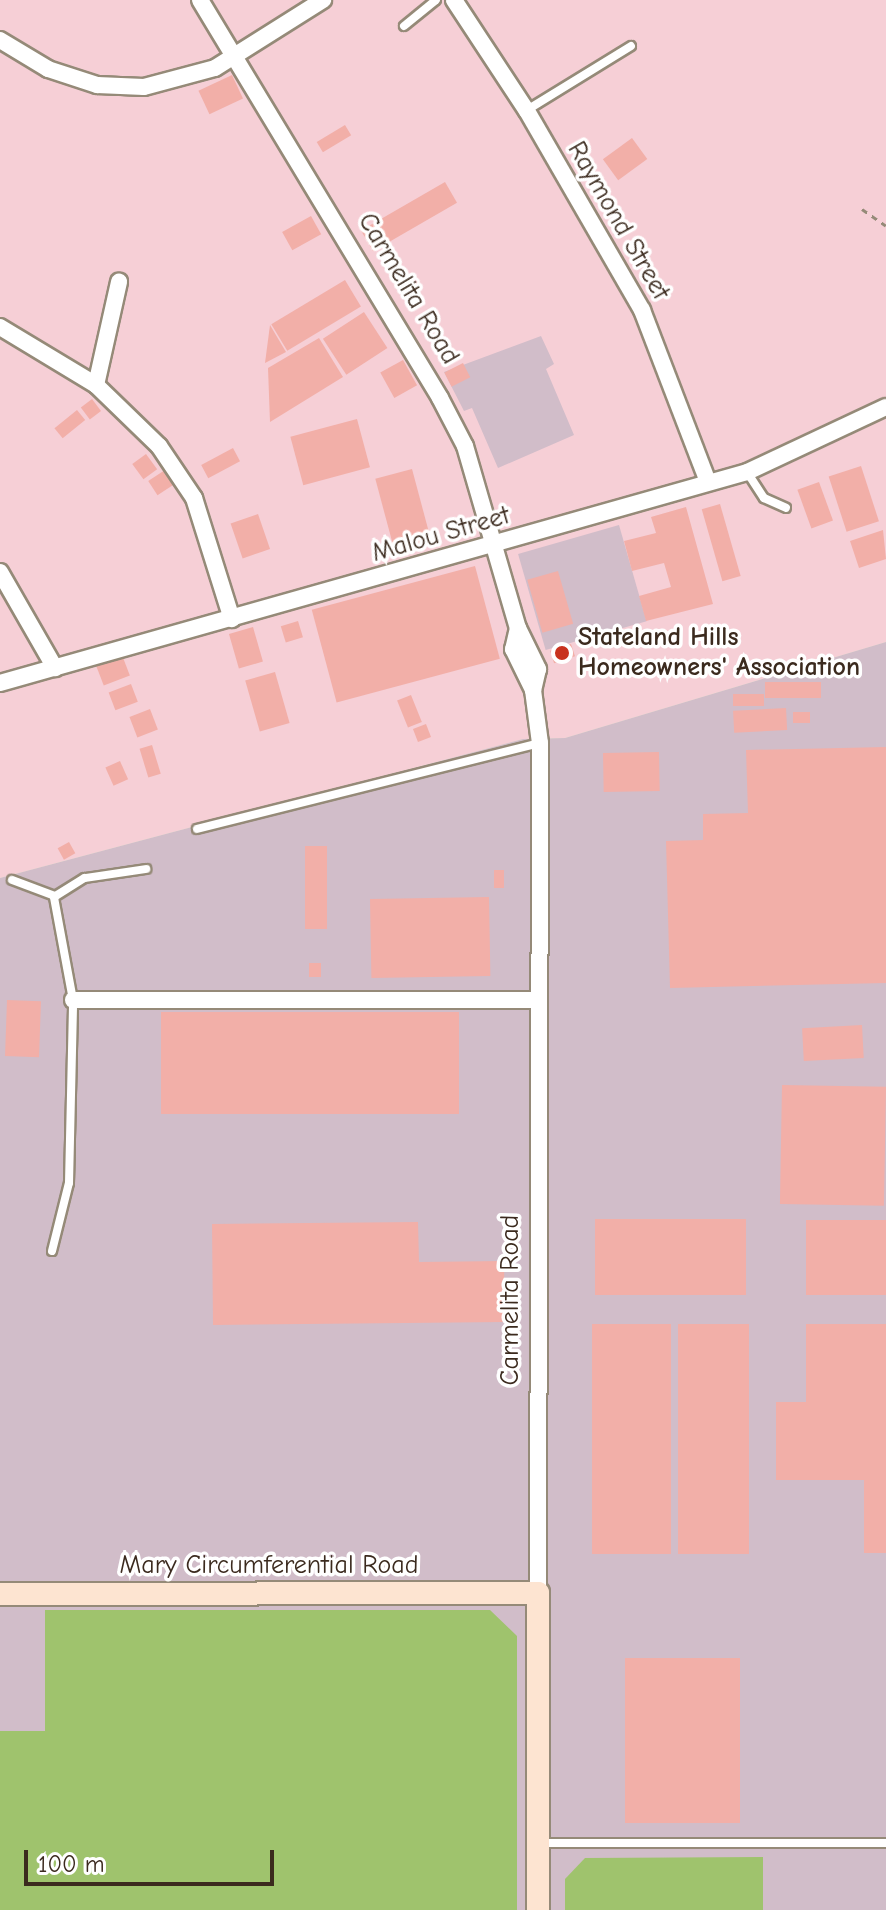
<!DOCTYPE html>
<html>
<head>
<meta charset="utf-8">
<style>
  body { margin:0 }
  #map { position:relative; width:886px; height:1910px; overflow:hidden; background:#efead2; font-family:"Comic Neue",sans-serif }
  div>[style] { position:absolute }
  .built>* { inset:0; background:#f6cfd6 }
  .industrial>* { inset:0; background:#d1bdc9; transform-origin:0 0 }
  .green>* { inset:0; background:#9fc36d }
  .building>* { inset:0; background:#f2afa8; transform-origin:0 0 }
  .path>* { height:3px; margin-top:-1.5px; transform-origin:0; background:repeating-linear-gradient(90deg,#958a78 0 6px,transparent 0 12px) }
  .roads { filter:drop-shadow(2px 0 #958a78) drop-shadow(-2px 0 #958a78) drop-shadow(0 2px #958a78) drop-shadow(0 -2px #958a78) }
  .lane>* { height:8px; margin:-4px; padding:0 4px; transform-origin:4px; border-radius:4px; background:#fff }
  .street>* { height:16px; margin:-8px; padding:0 8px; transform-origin:8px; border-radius:8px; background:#fff }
  .secondary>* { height:22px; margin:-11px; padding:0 11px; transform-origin:11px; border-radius:11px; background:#fde4d1 }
  .dots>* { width:22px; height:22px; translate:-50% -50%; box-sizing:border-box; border:4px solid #fff; border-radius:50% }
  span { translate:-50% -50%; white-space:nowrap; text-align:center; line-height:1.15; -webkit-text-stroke:7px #fff; paint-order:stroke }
  .street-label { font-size:26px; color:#3b2a1e }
  .poi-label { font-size:26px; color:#3b2a1e; font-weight:700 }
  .left { translate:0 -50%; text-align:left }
  .scale { position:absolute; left:24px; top:1850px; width:250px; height:36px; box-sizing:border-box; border:4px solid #3b2a1e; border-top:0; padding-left:10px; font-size:24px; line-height:28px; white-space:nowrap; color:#3b2a1e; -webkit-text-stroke:6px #fff; paint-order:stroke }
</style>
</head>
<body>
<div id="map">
  <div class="built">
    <i style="clip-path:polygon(0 0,886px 0,886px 642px,565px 738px,523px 739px,0 878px)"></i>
  </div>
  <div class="industrial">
    <i style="clip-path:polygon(541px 336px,554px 364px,546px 369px,574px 435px,498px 468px,472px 408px,464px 411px,444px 372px)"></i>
    <i style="left:619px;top:525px;width:100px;height:105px;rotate:74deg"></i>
    <i style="clip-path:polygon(886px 642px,886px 1910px,0 1910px,0 878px,523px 739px,565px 738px)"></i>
  </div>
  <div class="green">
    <i style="clip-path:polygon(45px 1610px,490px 1610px,517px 1636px,517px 1910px,0 1910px,0 1731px,45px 1731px)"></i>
    <i style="clip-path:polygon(763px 1857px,763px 1910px,565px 1910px,565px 1879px,585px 1858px)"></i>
  </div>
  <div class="building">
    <i style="left:232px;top:75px;width:26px;height:37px;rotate:65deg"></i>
    <i style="left:345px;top:125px;width:12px;height:33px;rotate:59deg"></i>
    <i style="left:632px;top:138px;width:26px;height:36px;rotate:54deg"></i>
    <i style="left:445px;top:182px;width:24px;height:97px;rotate:60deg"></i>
    <i style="left:311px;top:216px;width:21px;height:33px;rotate:61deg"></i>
    <i style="left:345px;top:280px;width:31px;height:86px;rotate:59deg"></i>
    <i style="left:364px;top:312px;width:43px;height:49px;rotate:57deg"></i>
    <i style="clip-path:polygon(270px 325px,286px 352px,265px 363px)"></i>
    <i style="clip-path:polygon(319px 338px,343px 377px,270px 422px,268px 368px)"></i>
    <i style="left:403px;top:360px;width:29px;height:26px;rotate:61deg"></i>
    <i style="left:463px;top:363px;width:16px;height:21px;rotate:63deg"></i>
    <i style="left:92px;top:399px;width:15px;height:14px;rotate:53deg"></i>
    <i style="left:77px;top:410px;width:13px;height:29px;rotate:51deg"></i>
    <i style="left:357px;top:419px;width:50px;height:69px;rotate:75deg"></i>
    <i style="left:233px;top:448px;width:15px;height:36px;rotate:62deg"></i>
    <i style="left:146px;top:454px;width:19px;height:17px;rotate:54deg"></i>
    <i style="left:861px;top:466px;width:58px;height:34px;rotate:72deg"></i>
    <i style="left:412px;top:469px;width:75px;height:38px;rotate:75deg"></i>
    <i style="left:165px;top:470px;width:17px;height:20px;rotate:57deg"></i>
    <i style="left:819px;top:482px;width:41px;height:23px;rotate:70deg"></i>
    <i style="left:720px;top:504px;width:75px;height:19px;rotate:74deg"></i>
    <i style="clip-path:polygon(686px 507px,713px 604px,646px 621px,639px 596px,671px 587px,664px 563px,632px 571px,624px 541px,656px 533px,651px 517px)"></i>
    <i style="left:258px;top:514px;width:37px;height:29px;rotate:71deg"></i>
    <i style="clip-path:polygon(883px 530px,886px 559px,859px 568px,850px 541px)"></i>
    <i style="left:475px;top:566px;width:96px;height:169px;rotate:75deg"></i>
    <i style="left:558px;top:571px;width:55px;height:32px;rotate:74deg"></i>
    <i style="left:298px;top:621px;width:17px;height:18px;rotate:73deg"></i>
    <i style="left:253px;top:627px;width:36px;height:25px;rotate:74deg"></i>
    <i style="left:571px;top:644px;width:13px;height:22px;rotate:72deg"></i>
    <i style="left:122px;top:655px;width:22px;height:28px;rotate:69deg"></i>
    <i style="left:275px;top:672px;width:53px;height:31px;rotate:74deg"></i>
    <i style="left:821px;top:682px;width:16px;height:56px;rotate:90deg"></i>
    <i style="left:131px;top:684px;width:19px;height:24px;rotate:69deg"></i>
    <i style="left:733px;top:694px;width:31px;height:12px"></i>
    <i style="left:411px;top:695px;width:29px;height:15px;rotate:68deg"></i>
    <i style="left:786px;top:708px;width:22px;height:53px;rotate:87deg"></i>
    <i style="left:150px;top:709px;width:22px;height:22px;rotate:69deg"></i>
    <i style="left:793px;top:712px;width:17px;height:11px"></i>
    <i style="left:426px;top:724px;width:14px;height:14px;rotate:69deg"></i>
    <i style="left:152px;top:745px;width:30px;height:13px;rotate:73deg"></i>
    <i style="clip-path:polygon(886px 747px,886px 983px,670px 988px,666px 841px,703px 840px,703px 814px,748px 813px,746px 750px)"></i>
    <i style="left:659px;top:752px;width:39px;height:56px;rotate:89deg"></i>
    <i style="left:120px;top:761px;width:20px;height:16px;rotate:66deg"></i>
    <i style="left:69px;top:842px;width:13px;height:13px;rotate:61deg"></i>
    <i style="left:305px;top:846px;width:22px;height:83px"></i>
    <i style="left:494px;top:870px;width:10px;height:18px"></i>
    <i style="left:489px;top:897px;width:79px;height:119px;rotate:89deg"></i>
    <i style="left:309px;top:963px;width:12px;height:14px"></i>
    <i style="left:7px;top:1000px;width:34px;height:56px;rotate:2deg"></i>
    <i style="left:161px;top:1012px;width:298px;height:102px"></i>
    <i style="left:862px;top:1025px;width:33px;height:60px;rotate:87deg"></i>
    <i style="left:782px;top:1085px;width:104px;height:119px;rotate:1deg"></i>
    <i style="left:595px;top:1219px;width:151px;height:76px"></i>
    <i style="left:806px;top:1220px;width:80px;height:75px"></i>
    <i style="clip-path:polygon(418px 1222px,419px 1262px,504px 1261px,505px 1322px,213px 1325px,212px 1224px)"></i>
    <i style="left:592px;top:1324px;width:79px;height:230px"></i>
    <i style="left:749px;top:1324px;width:230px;height:71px;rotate:90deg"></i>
    <i style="clip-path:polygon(806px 1324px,886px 1324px,886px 1553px,864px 1553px,864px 1480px,776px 1480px,776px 1402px,806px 1402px)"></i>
    <i style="left:625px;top:1658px;width:115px;height:165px"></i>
  </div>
  <div class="path">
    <i style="left:862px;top:209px;width:29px;rotate:35deg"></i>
  </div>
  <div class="roads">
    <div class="lane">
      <i style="left:404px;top:26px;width:41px;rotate:-39.1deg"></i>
      <i style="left:527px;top:110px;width:122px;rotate:-31.6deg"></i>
      <i style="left:747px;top:472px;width:31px;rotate:57deg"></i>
      <i style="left:764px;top:498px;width:24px;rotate:24deg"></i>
      <i style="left:197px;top:829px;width:354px;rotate:-14.1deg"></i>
      <i style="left:12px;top:880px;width:46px;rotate:20.4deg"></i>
      <i style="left:52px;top:1251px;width:70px;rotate:-76deg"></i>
      <i style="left:69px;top:1183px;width:183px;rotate:-88.7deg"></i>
      <i style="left:73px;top:1000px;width:105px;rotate:-100.5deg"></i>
      <i style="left:54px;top:897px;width:36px;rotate:-32deg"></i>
      <i style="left:85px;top:878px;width:62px;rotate:-8.4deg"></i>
      <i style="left:539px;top:1843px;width:347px"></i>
    </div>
    <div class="street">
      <i style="left:200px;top:0;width:465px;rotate:58.9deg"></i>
      <i style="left:440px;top:398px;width:54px;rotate:62.5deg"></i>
      <i style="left:465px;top:446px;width:190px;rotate:73.8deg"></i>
      <i style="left:518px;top:628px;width:46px;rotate:64deg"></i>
      <i style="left:538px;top:669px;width:22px;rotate:103deg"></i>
      <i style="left:533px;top:690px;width:53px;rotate:82.5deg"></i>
      <i style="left:540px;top:743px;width:850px;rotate:90.13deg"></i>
      <i style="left:454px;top:0;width:133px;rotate:56.7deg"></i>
      <i style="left:527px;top:111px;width:230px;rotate:60deg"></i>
      <i style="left:642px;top:310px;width:184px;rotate:69deg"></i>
      <i style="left:0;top:40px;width:56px;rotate:31.1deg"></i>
      <i style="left:48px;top:69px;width:52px;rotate:18.1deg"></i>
      <i style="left:97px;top:85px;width:47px;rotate:2.4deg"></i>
      <i style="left:144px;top:87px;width:73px;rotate:-15deg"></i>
      <i style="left:215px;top:68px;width:128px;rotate:-32.2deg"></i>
      <i style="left:0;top:327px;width:112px;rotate:31.1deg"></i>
      <i style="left:96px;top:385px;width:88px;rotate:44.1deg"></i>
      <i style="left:159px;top:446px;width:63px;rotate:56.1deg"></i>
      <i style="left:194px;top:498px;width:127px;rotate:72.6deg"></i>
      <i style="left:96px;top:385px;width:106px;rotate:-77.4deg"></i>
      <i style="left:0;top:572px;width:111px;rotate:60.2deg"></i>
      <i style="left:518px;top:628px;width:22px;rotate:103deg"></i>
      <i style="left:513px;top:649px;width:46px;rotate:64deg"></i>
      <i style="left:0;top:683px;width:776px;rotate:-15.77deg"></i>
      <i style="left:747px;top:472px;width:153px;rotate:-25.1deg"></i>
      <i style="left:73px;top:1000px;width:466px"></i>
    </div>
    <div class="secondary">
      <i style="left:0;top:1594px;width:538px;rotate:-0.11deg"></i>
      <i style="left:538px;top:1593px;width:317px;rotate:90deg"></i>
    </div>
  </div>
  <div class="dots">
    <i style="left:562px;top:653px;background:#c8321e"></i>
  </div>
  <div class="street-label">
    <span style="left:618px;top:221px;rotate:60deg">Raymond Street</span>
    <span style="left:408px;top:289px;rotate:59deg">Carmelita Road</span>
    <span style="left:441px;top:535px;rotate:-16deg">Malou Street</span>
    <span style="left:511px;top:1300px;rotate:-90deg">Carmelita Road</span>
    <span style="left:269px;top:1566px">Mary Circumferential Road</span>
  </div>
  <div class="poi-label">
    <span class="left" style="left:578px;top:653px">Stateland Hills<br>Homeowners' Association</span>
  </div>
  <div class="scale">100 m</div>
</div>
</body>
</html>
